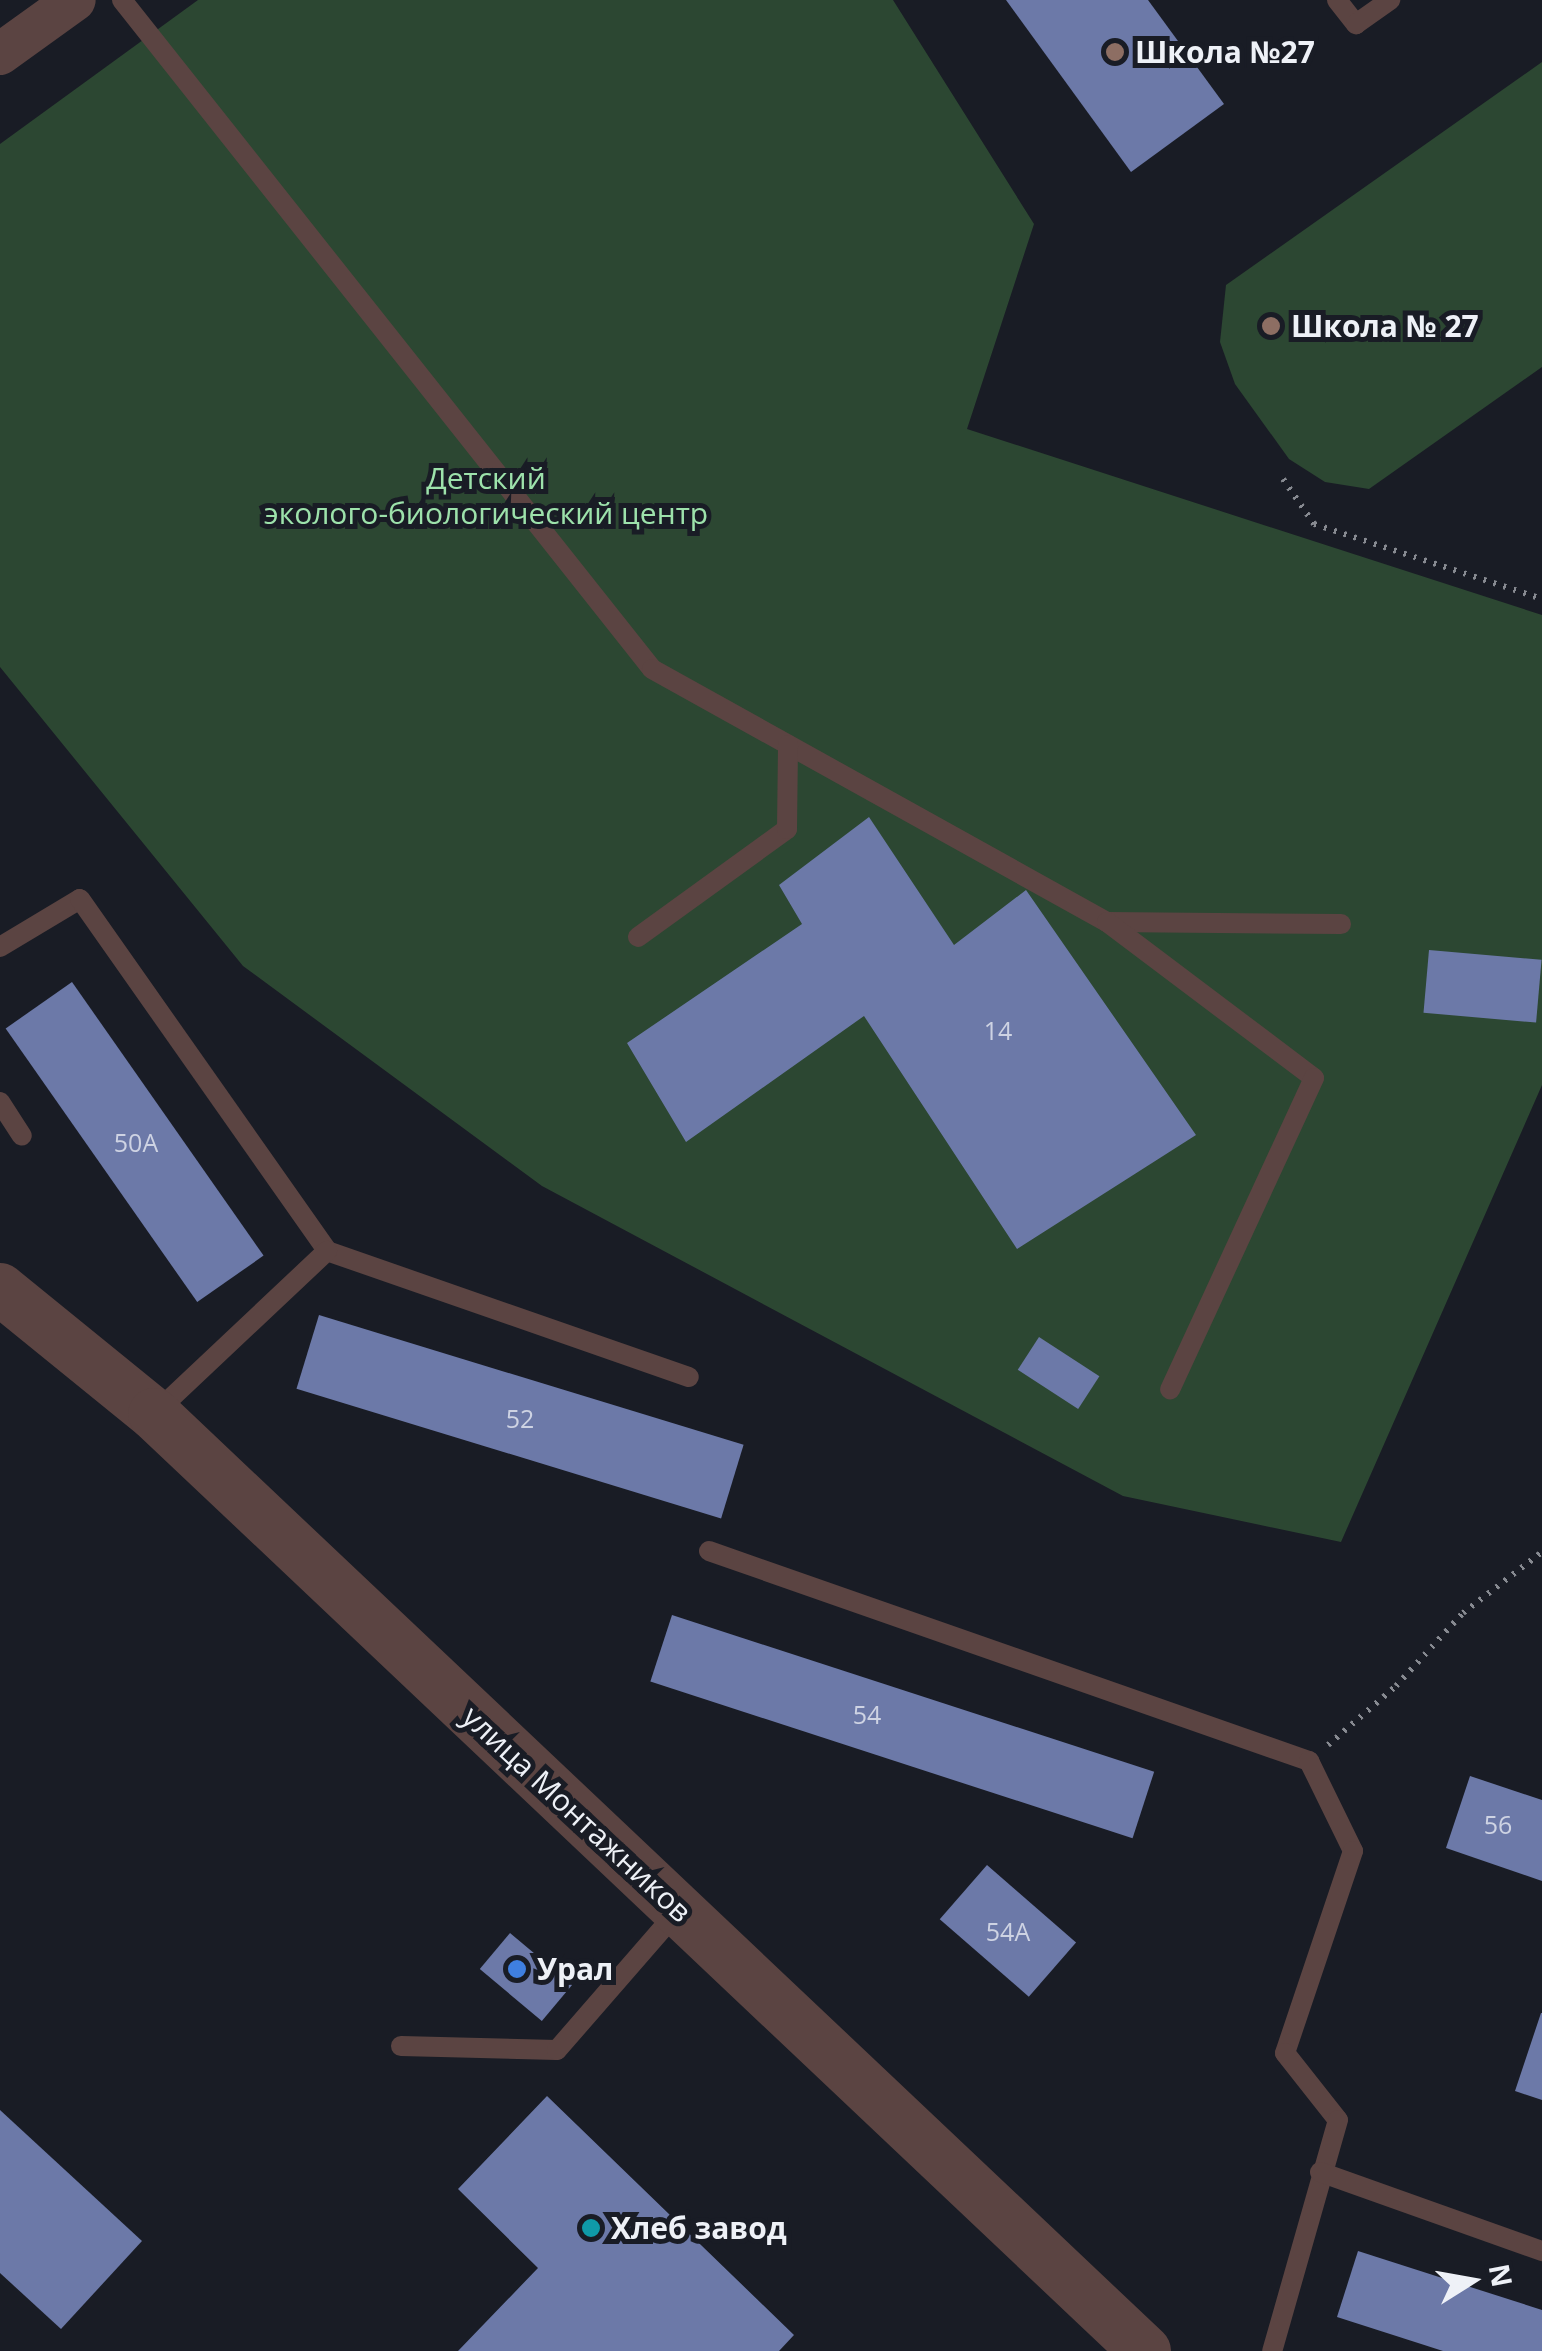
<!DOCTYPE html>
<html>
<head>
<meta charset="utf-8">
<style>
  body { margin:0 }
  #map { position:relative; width:1542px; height:2351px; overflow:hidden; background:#191c25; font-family:"Open Sans",sans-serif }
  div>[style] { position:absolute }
  .green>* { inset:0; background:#2c4732 }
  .building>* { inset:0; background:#6c79a8; transform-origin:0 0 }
  .path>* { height:6px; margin-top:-3px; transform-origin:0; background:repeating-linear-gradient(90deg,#878a91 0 2.5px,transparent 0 10.5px) }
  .service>* { height:20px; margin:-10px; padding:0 10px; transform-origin:10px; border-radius:10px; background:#5b4442 }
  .minor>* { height:42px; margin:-21px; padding:0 21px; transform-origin:21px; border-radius:21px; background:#5b4442 }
  .tertiary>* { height:52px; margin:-26px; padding:0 26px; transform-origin:26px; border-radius:26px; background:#5b4442 }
  .dots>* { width:28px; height:28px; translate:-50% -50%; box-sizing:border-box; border:5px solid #191c25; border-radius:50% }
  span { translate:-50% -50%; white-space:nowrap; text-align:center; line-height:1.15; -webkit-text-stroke:10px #191c25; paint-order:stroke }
  .number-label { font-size:25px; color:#ced3e3 }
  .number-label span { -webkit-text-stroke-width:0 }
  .poi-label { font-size:30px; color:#eef1f7; font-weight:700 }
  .left { translate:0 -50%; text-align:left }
  .park-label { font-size:30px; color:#9de2ab }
  .street-label { font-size:30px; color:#eef1f7 }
  .north { position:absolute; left:1422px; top:2231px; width:100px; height:100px; -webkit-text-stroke:8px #191c25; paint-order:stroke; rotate:79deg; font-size:28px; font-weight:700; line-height:40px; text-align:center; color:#eef1f7 }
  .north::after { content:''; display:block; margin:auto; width:35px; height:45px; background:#eef1f7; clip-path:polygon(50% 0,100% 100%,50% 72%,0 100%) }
</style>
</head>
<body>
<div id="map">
  <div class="green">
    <i style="clip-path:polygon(198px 0,893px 0,1034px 224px,967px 429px,1542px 615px,1542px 1085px,1341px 1542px,1123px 1496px,542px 1186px,243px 966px,0 667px,0 144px)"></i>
    <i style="clip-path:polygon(1542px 62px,1542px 367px,1369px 489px,1325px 482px,1289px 459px,1235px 384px,1220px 342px,1226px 285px)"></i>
  </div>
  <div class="building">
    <i style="clip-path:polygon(1006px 0,1148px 0,1224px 104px,1131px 172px)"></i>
    <i style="clip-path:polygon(869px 817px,954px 945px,1026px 890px,1196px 1135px,1017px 1249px,864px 1016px,686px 1142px,627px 1043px,802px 924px,779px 885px)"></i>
    <i style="left:1429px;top:950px;width:113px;height:63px;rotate:5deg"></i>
    <i style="left:72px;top:982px;width:334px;height:81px;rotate:55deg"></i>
    <i style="left:319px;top:1315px;width:444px;height:77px;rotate:17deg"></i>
    <i style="left:1039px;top:1337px;width:72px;height:39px;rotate:33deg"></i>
    <i style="left:672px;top:1615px;width:507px;height:70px;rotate:18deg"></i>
    <i style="clip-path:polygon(1470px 1776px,1542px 1800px,1542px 1881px,1446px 1848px)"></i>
    <i style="left:987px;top:1865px;width:118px;height:72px;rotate:41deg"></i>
    <i style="left:510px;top:1933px;width:81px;height:47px;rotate:40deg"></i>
    <i style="clip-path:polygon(1541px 2013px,1542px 2013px,1542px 2100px,1515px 2091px)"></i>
    <i style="clip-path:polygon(547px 2096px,794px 2335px,779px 2351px,458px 2351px,538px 2268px,458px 2189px)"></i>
    <i style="clip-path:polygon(0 2110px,142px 2241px,61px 2329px,0 2273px)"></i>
    <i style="clip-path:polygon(1358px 2251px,1542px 2310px,1542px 2351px,1443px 2351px,1337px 2317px)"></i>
  </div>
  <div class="path">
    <i style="left:1283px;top:479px;width:55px;rotate:55.4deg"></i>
    <i style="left:1314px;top:524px;width:240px;rotate:18.2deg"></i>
    <i style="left:1328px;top:1745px;width:90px;rotate:-40.9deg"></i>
    <i style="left:1396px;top:1686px;width:99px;rotate:-47.5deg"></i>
    <i style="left:1463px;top:1613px;width:100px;rotate:-37.7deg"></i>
  </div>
  <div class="service">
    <i style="left:122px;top:0;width:853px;rotate:51.61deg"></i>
    <i style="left:652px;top:669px;width:521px;rotate:29.08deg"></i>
    <i style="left:1107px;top:922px;width:234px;rotate:0.5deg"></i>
    <i style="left:1337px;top:0;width:31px;rotate:52deg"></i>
    <i style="left:1356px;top:24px;width:42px;rotate:-35.2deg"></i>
    <i style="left:1107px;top:922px;width:259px;rotate:37deg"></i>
    <i style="left:1314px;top:1078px;width:343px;rotate:114.8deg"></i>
    <i style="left:638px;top:937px;width:184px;rotate:-35.9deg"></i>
    <i style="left:787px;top:829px;width:84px;rotate:-89.3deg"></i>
    <i style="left:0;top:947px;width:93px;rotate:-31deg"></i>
    <i style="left:80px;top:899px;width:430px;rotate:54.9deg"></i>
    <i style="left:327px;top:1251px;width:383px;rotate:19.2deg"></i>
    <i style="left:0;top:1102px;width:40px;rotate:57.1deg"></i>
    <i style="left:154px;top:1414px;width:238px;rotate:-43.3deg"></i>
    <i style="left:709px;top:1551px;width:636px;rotate:19.29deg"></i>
    <i style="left:1309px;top:1761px;width:100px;rotate:63.9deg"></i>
    <i style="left:1353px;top:1851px;width:213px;rotate:108.6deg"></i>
    <i style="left:1285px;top:2053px;width:85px;rotate:51.7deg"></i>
    <i style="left:1338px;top:2120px;width:240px;rotate:105.9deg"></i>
    <i style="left:401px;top:2046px;width:156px;rotate:1.5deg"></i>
    <i style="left:557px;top:2050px;width:183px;rotate:-49deg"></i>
    <i style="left:1320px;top:2172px;width:236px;rotate:19.6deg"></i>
  </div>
  <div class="minor">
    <i style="left:0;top:54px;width:92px;rotate:-35.8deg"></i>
  </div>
  <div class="tertiary">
    <i style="left:0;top:1289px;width:198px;rotate:39.1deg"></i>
    <i style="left:154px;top:1414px;width:1364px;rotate:43.4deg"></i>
  </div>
  <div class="dots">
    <i style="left:1115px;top:52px;background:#8d6e63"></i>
    <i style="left:1271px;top:326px;background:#8d6e63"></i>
    <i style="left:517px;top:1969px;background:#3f7fe0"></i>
    <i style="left:591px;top:2228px;background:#0f9aa8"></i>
  </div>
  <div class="number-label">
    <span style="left:998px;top:1030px">14</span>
    <span style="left:136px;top:1142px">50А</span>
    <span style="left:520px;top:1418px">52</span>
    <span style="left:867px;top:1714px">54</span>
    <span style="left:1498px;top:1824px">56</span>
    <span style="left:1008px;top:1931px">54А</span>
  </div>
  <div class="poi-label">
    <span class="left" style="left:1135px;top:52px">Школа №27</span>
    <span class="left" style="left:1291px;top:326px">Школа № 27</span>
    <span class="left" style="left:537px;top:1969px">Урал</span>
    <span class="left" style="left:611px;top:2228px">Хлеб завод</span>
  </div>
  <div class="park-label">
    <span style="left:486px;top:495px">Детский<br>эколого-биологический центр</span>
  </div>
  <div class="street-label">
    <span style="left:577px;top:1814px;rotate:43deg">улица Монтажников</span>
  </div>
  <div class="north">N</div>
</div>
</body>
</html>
